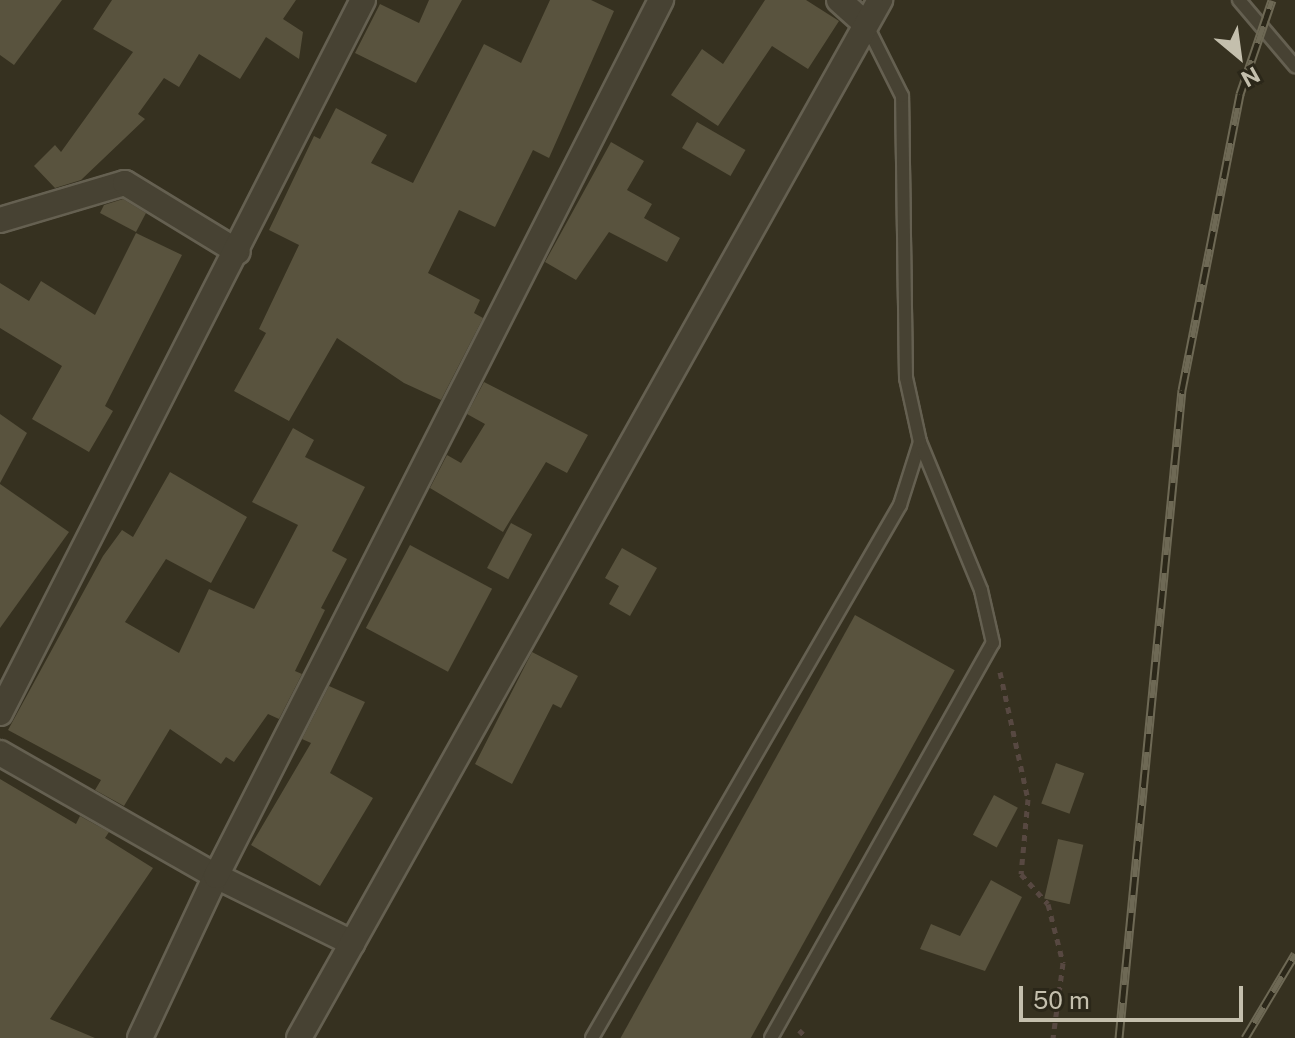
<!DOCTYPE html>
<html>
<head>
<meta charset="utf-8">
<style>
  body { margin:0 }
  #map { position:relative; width:1295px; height:1038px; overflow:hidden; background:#363120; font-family:"Public Sans",sans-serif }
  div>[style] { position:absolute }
  .building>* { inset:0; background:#59533e; transform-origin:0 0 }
  .path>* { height:5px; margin-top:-2.5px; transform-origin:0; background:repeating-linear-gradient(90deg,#574841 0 6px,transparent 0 12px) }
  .roads { filter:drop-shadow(2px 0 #656051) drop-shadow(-2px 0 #656051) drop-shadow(0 2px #656051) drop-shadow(0 -2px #656051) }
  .service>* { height:12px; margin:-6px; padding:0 6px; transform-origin:6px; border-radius:6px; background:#474233 }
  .minor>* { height:24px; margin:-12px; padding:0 12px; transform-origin:12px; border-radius:12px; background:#474233 }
  .rail>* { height:9px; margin-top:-4.5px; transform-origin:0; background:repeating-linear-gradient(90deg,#2b2719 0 18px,#6e6955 0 36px); box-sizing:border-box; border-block:2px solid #6e6955 }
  span { translate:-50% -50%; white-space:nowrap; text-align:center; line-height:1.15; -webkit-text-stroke:7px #2b2719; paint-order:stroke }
  .north { position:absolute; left:1199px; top:16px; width:80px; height:80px; -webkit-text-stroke:6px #2b2719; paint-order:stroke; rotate:151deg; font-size:22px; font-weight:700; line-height:32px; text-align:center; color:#c4bfad }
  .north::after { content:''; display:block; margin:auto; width:28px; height:36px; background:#c4bfad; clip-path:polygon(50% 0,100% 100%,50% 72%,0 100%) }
  .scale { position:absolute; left:1019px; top:986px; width:224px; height:36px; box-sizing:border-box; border:4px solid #c4bfad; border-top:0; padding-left:10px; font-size:24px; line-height:28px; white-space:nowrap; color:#c4bfad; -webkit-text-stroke:6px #2b2719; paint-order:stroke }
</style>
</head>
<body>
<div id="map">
  <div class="building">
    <i style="clip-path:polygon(0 0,62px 0,14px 65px,0 55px)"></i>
    <i style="clip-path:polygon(112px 0,296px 0,283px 19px,303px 32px,299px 59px,266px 37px,240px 79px,199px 54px,179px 87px,164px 78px,138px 114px,145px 119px,81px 180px,55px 188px,34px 166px,55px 145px,61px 152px,133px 52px,93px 29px)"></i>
    <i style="clip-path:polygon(429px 0,462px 0,416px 83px,355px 53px,380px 4px,419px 23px)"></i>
    <i style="clip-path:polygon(550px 0,591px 0,614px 11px,549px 158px,533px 150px,495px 227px,459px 210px,428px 273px,480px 300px,474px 313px,483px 318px,441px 400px,404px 383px,337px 338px,289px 421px,234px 391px,266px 333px,259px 329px,299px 245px,269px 230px,314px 136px,320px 139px,336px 108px,387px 135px,371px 163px,413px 183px,484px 44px,521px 63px)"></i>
    <i style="clip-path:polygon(765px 0,806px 0,839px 21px,808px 69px,772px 46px,718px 126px,671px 95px,702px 49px,723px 64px)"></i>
    <i style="left:697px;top:122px;width:56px;height:30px;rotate:30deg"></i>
    <i style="clip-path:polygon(611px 142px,644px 161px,627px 190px,652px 204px,644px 218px,680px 238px,667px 262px,609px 232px,576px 280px,545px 262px)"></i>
    <i style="clip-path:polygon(123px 199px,146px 213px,136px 232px,100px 213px,104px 205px)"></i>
    <i style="clip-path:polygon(136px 233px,182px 255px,105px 406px,113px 411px,89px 452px,32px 419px,62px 366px,0 328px,0 283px,29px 301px,41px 281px,95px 315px)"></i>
    <i style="clip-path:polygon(484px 382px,588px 435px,567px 473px,546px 462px,503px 532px,430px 488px,447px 455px,461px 463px,485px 424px,467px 414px)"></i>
    <i style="clip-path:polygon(0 414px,27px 433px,0 483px)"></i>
    <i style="clip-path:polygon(293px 428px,314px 440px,305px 457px,365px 487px,332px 551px,347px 559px,321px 608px,325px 610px,295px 671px,302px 674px,279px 719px,268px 714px,234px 762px,226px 757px,221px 764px,170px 729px,124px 806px,95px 790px,101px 780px,8px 730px,103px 556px,122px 530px,133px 537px,170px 472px,247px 517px,211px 583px,166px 559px,125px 622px,179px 653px,209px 589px,254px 609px,298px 525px,252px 502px)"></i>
    <i style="clip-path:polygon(0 484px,69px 532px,0 628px)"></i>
    <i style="left:511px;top:523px;width:24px;height:51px;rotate:28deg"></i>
    <i style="left:410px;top:545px;width:93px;height:94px;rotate:28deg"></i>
    <i style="clip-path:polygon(622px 548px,657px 568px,630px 616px,609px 604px,619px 586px,605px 578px)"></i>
    <i style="left:855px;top:615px;width:114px;height:488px;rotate:29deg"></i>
    <i style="clip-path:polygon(532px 652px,578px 676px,561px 708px,553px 704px,512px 784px,475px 764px)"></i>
    <i style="clip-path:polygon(329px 686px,365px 702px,330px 773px,373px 798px,320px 886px,251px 845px,311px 743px,302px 739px)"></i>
    <i style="left:1056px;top:763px;width:30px;height:43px;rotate:20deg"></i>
    <i style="clip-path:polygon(0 779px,76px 824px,80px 816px,109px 832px,105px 838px,153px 868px,50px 1019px,95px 1038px,0 1038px)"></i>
    <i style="left:994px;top:795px;width:27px;height:45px;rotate:28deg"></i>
    <i style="left:1058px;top:839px;width:26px;height:61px;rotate:13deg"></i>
    <i style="clip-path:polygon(991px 880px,1022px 897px,985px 971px,920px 949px,931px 924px,960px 936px)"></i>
  </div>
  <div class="path">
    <i style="left:1000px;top:672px;width:130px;rotate:77.6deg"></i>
    <i style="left:1028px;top:799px;width:75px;rotate:95.3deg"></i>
    <i style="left:1021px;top:874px;width:40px;rotate:48deg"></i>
    <i style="left:1048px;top:904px;width:61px;rotate:75.7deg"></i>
    <i style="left:1063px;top:963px;width:76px;rotate:97.6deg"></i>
    <i style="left:799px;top:1030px;width:11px;rotate:45deg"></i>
  </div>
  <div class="roads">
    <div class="service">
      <i style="left:1239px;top:0;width:87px;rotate:49.7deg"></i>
      <i style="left:592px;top:1038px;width:616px;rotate:-59.98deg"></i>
      <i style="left:900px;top:505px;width:66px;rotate:-72.4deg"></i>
      <i style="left:771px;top:1038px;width:453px;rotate:-60.7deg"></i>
      <i style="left:993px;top:643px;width:54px;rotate:-102.8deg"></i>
      <i style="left:981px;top:590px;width:160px;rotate:-112.4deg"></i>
      <i style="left:920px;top:442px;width:66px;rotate:-102.3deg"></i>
      <i style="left:906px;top:378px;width:282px;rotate:-90.8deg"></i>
      <i style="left:902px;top:96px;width:80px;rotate:-116.6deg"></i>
    </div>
    <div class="minor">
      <i style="left:839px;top:0;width:36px;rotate:42deg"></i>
      <i style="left:0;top:220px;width:130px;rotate:-16.5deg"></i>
      <i style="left:125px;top:183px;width:132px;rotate:31.4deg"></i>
      <i style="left:0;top:713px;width:800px;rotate:-63.02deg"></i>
      <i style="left:0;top:753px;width:249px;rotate:29.7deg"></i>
      <i style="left:216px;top:876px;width:152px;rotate:26.2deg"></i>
      <i style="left:140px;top:1038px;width:179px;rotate:-64.9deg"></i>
      <i style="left:216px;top:876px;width:983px;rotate:-63.07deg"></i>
      <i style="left:299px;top:1038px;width:1190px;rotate:-60.76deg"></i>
    </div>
  </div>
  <div class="rail">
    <i style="left:1119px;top:1038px;width:651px;rotate:-84.45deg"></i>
    <i style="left:1182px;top:390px;width:302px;rotate:-78.9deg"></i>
    <i style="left:1240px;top:94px;width:99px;rotate:-71.2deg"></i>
    <i style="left:1245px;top:1038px;width:98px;rotate:-59.2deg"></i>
  </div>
  <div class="north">N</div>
  <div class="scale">50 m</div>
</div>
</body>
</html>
